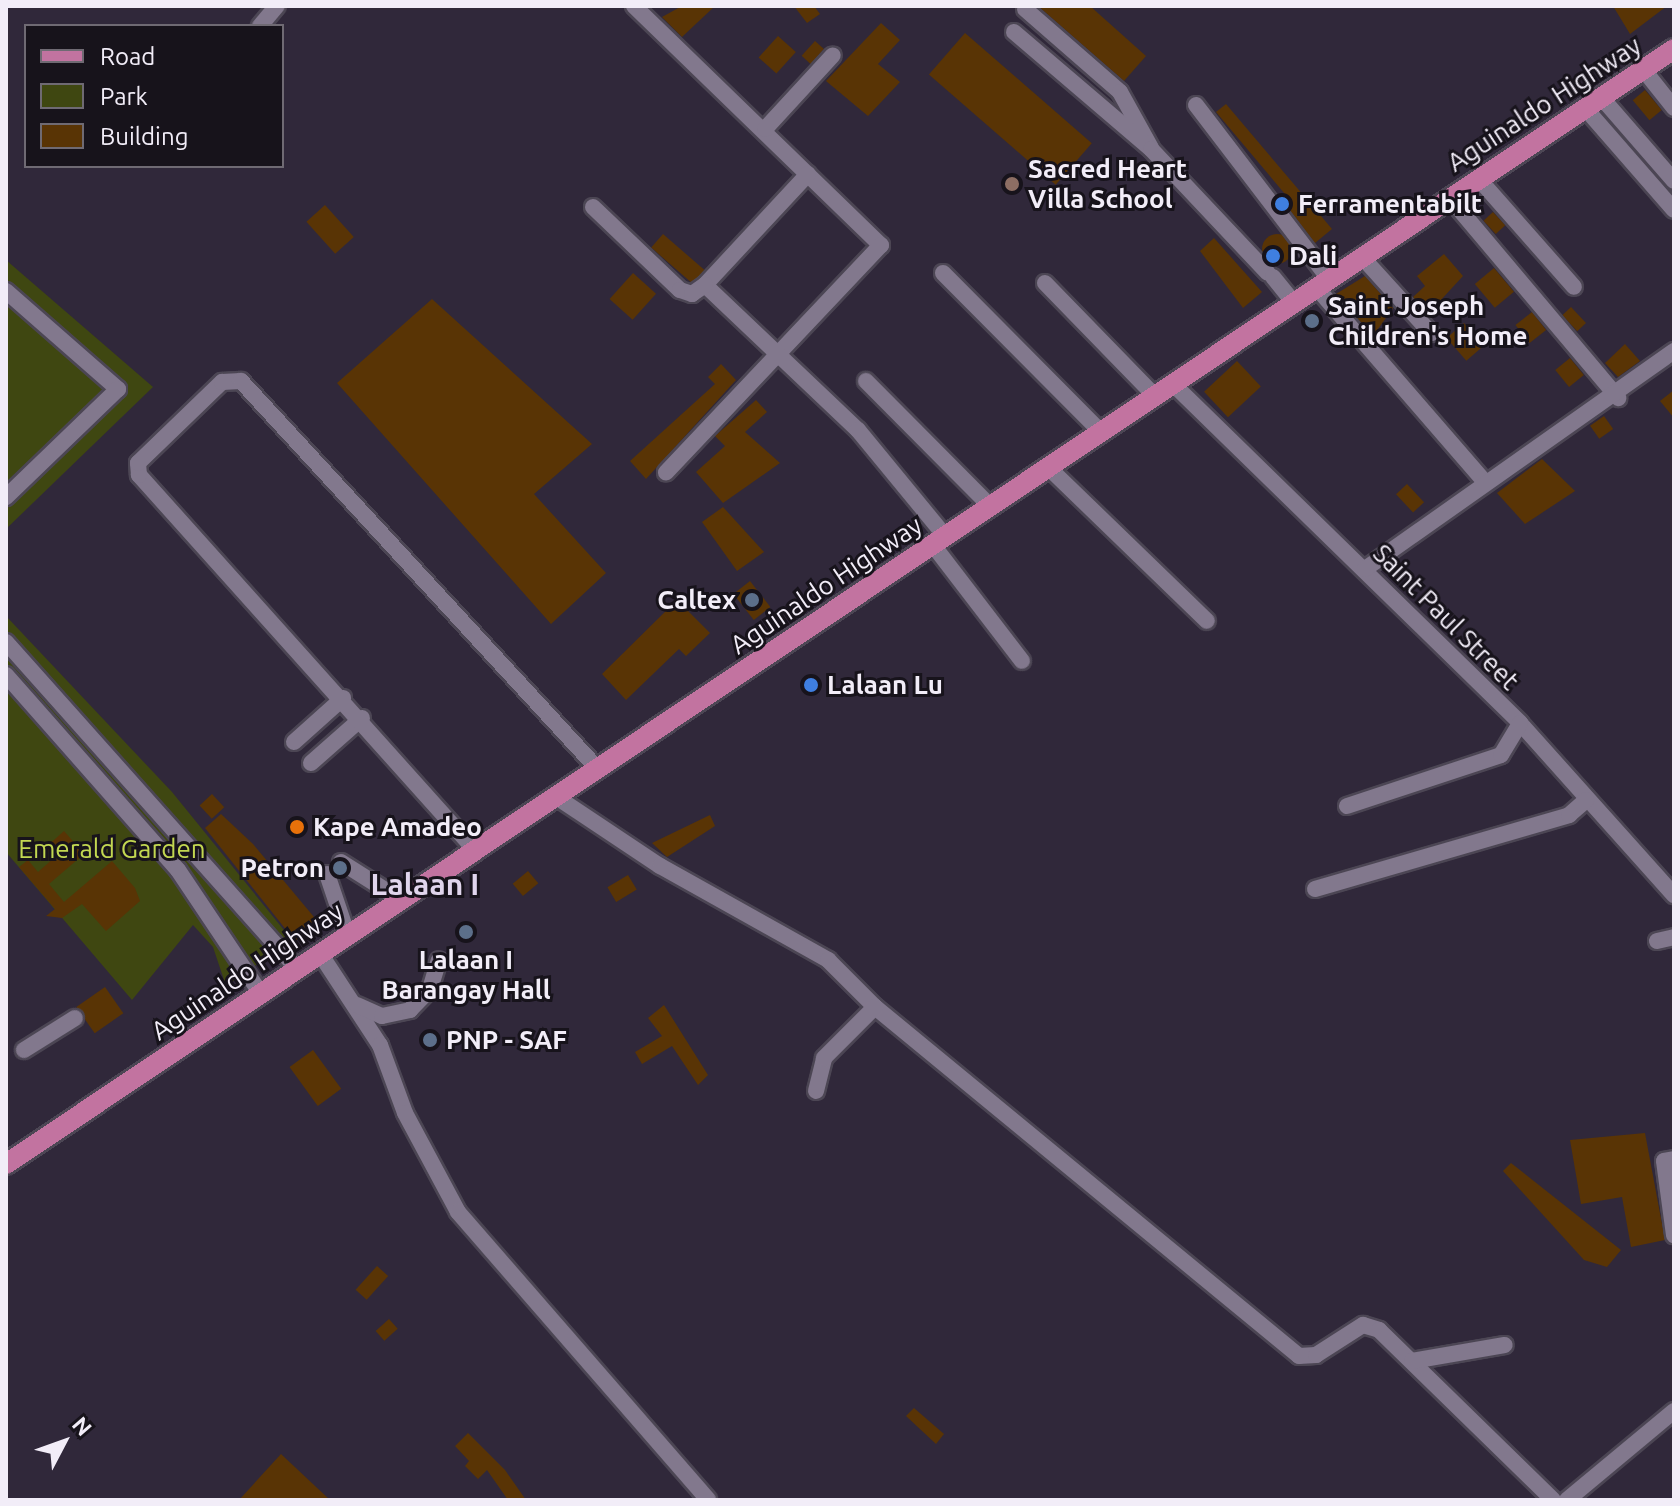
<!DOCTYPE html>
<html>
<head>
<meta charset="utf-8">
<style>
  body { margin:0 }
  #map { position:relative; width:1680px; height:1506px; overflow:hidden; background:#30283a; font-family:Ubuntu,sans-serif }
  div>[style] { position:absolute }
  .green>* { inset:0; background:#3f4711 }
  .building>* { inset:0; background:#593405; transform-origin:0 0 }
  .round { border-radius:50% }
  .roads { filter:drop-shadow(2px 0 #4c4654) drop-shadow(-2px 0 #4c4654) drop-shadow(0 2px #4c4654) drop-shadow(0 -2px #4c4654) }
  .minor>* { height:16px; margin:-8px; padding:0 8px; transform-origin:8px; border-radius:8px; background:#82788d }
  .major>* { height:20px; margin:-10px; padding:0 10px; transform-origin:10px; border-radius:10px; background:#c273a0 }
  .dots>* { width:22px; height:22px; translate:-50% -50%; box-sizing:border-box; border:4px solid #17131b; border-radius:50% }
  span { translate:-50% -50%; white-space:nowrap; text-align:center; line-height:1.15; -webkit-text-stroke:6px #17131b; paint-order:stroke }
  .street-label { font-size:26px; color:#f2edf8 }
  .poi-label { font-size:26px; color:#f2edf8; font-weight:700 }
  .left { translate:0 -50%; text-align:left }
  .right { translate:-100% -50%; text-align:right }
  .park-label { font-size:26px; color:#c2d751 }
  .quarter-label { font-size:30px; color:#e0d5ec; font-weight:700 }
  .frame { position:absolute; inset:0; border:8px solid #f2edf8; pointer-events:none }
  .legend { position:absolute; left:24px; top:24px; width:260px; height:144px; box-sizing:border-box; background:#17131b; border:2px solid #6f6a73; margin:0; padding:10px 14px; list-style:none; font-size:24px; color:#f2edf8 }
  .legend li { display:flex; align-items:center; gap:16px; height:40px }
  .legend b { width:40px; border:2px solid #6f6a73 }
  .north { position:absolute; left:24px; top:1402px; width:80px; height:80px; -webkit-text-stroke:6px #17131b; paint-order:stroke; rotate:49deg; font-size:22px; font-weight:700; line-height:32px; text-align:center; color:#f2edf8 }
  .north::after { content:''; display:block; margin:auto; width:28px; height:36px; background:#f2edf8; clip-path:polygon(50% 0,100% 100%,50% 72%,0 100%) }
</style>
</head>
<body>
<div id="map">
  <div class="green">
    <i style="clip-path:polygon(6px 260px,153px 387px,6px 529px)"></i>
    <i style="clip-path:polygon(6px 616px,172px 792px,292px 940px,226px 986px,213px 947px,193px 925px,132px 1000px,6px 852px)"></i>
  </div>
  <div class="building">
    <i style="clip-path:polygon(682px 6px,715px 6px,682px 37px,662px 17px)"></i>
    <i style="clip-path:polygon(794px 6px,814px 6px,820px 14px,807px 23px)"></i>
    <i style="clip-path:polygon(1038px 6px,1090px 6px,1146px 56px,1124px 81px)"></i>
    <i style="clip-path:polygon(1613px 6px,1667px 6px,1630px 34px)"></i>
    <i style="clip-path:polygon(881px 23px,900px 40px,878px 64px,900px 82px,868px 116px,826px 81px)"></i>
    <i style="left:965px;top:33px;width:168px;height:55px;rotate:41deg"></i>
    <i style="left:778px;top:36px;width:24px;height:29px;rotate:42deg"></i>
    <i style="left:815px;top:41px;width:12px;height:20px;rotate:42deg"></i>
    <i style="left:1645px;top:90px;width:26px;height:16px;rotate:50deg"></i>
    <i style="clip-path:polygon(1226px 104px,1332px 229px,1315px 243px,1285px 204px,1290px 200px,1216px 112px)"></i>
    <i style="left:325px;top:205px;width:43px;height:25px;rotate:48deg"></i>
    <i style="left:1493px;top:212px;width:18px;height:13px;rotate:47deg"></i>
    <i style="left:663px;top:234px;width:55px;height:18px;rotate:41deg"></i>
    <i class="round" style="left:1262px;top:234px;width:30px;height:30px"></i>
    <i style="clip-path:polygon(1214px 238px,1262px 292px,1243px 308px,1200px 251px)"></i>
    <i style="clip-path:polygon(1444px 254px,1463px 276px,1428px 314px,1413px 297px,1425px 286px,1417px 276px)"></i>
    <i style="left:1494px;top:268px;width:31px;height:25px;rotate:50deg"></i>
    <i style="left:633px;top:273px;width:31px;height:35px;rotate:42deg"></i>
    <i style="clip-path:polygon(1365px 276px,1393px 308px,1373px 336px,1336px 294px)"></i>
    <i style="clip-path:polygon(432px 299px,592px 444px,534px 494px,606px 573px,551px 624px,337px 383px)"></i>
    <i style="left:1571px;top:307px;width:22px;height:12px;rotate:47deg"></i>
    <i style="left:1532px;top:312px;width:23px;height:21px;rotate:52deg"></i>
    <i style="left:1464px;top:323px;width:30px;height:23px;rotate:49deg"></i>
    <i style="clip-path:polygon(1625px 344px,1640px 361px,1618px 377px,1605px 363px)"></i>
    <i style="left:1570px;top:358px;width:22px;height:19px;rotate:51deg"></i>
    <i style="left:1237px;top:361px;width:35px;height:45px;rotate:47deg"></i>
    <i style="clip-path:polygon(721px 364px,736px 380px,646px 479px,630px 461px,715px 384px,708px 377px)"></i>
    <i style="clip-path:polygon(1674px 390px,1674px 418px,1660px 401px)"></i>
    <i style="clip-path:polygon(756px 400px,767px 412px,745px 432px,780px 463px,723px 503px,696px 472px,725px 446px,715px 436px)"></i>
    <i style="left:1604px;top:416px;width:16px;height:17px;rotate:55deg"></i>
    <i style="clip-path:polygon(1542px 459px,1575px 491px,1525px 524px,1497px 493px)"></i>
    <i style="left:1407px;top:484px;width:25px;height:15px;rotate:47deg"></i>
    <i style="clip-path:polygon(723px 507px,764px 552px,737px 571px,702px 522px)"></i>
    <i style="left:750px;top:581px;width:33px;height:21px;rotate:52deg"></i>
    <i style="clip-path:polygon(677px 600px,710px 633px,686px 656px,679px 649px,626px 700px,602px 674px)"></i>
    <i style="left:212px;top:794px;width:18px;height:17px;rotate:47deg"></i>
    <i style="clip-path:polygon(221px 814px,253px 844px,319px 923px,295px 941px,205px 828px)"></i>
    <i style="clip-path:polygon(710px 815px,715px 826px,667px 857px,652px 843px)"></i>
    <i style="clip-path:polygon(64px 831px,84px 854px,49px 884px,64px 902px,112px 861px,135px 888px,140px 901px,106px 931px,82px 904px,62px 918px,46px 916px,55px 909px,19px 867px,28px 860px,38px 872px,54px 858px,45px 848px)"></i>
    <i style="left:528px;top:871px;width:16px;height:20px;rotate:50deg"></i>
    <i style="left:628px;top:875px;width:17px;height:24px;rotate:59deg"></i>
    <i style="left:105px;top:987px;width:32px;height:35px;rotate:55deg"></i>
    <i style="clip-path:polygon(664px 1005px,708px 1075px,698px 1085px,672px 1046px,642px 1064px,635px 1052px,662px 1036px,648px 1018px)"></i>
    <i style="left:313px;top:1050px;width:48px;height:29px;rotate:54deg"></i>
    <i style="clip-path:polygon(1645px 1133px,1665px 1240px,1631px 1247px,1622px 1197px,1581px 1204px,1570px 1140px)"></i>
    <i style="clip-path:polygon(1511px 1163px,1621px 1250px,1607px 1267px,1584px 1260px,1503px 1171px)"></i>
    <i style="left:377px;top:1266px;width:15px;height:32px;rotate:42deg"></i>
    <i style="left:389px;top:1319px;width:13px;height:18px;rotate:48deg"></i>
    <i style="clip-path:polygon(914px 1408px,944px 1434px,936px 1444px,906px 1416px)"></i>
    <i style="clip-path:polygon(468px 1433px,505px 1470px,526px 1500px,508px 1500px,487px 1470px,478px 1479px,465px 1466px,469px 1461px,455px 1446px)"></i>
    <i style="clip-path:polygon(281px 1454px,330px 1500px,239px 1500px)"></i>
  </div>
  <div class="roads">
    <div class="minor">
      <i style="left:634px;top:6px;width:344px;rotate:44.1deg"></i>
      <i style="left:881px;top:245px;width:313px;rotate:133.4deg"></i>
      <i style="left:1025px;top:9px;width:126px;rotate:41.1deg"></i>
      <i style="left:1120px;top:92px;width:64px;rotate:61deg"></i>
      <i style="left:260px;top:26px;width:26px;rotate:-50deg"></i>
      <i style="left:1014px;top:32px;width:180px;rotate:40.5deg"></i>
      <i style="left:1151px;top:149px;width:170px;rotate:46.7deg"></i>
      <i style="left:1643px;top:69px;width:50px;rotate:51.5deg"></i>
      <i style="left:1601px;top:97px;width:111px;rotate:49deg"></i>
      <i style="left:1196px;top:105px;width:219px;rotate:52.6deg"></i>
      <i style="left:1585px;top:108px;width:135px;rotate:48.9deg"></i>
      <i style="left:765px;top:129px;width:100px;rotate:-47.4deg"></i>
      <i style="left:808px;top:174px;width:151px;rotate:132.9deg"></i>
      <i style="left:705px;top:285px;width:211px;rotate:43.5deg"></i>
      <i style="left:858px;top:430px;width:137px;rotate:50.6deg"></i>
      <i style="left:1478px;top:178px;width:145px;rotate:48.6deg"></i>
      <i style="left:1449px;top:197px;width:263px;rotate:49.9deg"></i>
      <i style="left:593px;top:207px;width:120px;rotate:43.7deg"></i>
      <i style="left:680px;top:290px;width:13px;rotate:18deg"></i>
      <i style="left:692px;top:294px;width:16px;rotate:-35deg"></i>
      <i style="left:1362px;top:257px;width:103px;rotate:47.8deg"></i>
      <i style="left:943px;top:273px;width:224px;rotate:45.2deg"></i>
      <i style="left:1273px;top:277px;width:33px;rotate:51deg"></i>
      <i style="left:1045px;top:283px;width:158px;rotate:45.8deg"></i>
      <i style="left:1316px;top:287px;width:259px;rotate:49.1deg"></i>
      <i style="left:6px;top:291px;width:149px;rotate:41.2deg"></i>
      <i style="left:118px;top:389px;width:156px;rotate:136deg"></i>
      <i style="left:866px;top:381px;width:175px;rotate:45.2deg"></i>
      <i style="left:1173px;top:384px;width:485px;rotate:44.3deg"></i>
      <i style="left:1520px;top:723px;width:231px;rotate:48.2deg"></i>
      <i style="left:1048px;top:467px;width:221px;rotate:44.1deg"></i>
      <i style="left:933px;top:545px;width:146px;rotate:52.5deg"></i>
      <i style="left:1365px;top:569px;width:378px;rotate:-35.2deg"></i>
      <i style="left:6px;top:642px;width:439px;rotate:48.3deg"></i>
      <i style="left:6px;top:675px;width:260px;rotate:48.6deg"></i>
      <i style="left:178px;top:870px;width:149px;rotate:56.2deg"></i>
      <i style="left:294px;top:742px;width:66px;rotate:-41.9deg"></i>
      <i style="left:311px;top:763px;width:68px;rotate:-41.4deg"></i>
      <i style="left:555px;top:796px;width:126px;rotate:33.7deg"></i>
      <i style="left:660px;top:866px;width:193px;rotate:29.2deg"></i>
      <i style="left:828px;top:960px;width:66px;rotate:45deg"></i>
      <i style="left:875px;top:1007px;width:549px;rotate:39.46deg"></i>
      <i style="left:1299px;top:1356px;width:17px;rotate:-3deg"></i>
      <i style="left:1316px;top:1355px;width:56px;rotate:-32.6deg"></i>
      <i style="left:1363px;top:1325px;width:17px;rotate:17deg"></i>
      <i style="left:1379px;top:1330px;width:243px;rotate:44.3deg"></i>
      <i style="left:1347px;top:806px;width:162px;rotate:-18.3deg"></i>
      <i style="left:1501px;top:755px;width:37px;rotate:-59deg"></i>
      <i style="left:475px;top:850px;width:504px;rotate:-131.86deg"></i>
      <i style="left:139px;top:475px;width:12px;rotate:-95deg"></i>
      <i style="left:138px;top:463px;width:117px;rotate:-44deg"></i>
      <i style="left:222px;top:382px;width:19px;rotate:-3deg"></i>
      <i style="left:241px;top:381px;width:526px;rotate:47.39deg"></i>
      <i style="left:341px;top:862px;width:71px;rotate:32.3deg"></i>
      <i style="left:327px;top:874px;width:65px;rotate:71.3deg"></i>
      <i style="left:1315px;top:889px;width:265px;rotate:-16.2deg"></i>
      <i style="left:1569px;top:815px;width:23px;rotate:-41deg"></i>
      <i style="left:1657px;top:941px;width:17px;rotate:-13deg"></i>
      <i style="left:321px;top:955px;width:108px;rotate:56.8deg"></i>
      <i style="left:380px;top:1045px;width:72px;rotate:69.8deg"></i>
      <i style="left:405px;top:1113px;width:112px;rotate:61.8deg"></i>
      <i style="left:458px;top:1212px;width:381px;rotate:49deg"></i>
      <i style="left:357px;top:1005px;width:27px;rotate:24deg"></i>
      <i style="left:382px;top:1016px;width:29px;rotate:-12deg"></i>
      <i style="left:410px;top:1010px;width:29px;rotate:-46deg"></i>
      <i style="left:430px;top:989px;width:30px;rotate:-73deg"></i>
      <i style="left:24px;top:1050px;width:60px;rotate:-32.1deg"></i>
      <i style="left:816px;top:1091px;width:34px;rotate:-76deg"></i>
      <i style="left:824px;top:1058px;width:72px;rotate:-45deg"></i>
      <i style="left:1674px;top:1159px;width:10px;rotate:169deg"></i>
      <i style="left:1664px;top:1161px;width:75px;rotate:82.3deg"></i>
      <i style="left:1412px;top:1361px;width:94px;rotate:-9.8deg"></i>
      <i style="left:1567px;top:1500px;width:139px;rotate:-39.8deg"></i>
    </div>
    <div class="major">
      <i style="left:6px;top:1164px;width:2006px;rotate:-33.76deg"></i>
    </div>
  </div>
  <div class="dots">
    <i style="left:1012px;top:184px;background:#8d6e63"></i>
    <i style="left:1282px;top:204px;background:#3f7fe0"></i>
    <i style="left:1273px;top:256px;background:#3f7fe0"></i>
    <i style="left:1312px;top:321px;background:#5c6f8a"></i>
    <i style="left:752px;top:600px;background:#5c6f8a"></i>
    <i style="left:811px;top:685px;background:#3f7fe0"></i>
    <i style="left:297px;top:827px;background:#e8710a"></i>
    <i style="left:340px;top:868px;background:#5c6f8a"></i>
    <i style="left:466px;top:932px;background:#5c6f8a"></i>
    <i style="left:430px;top:1040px;background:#5c6f8a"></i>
  </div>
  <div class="street-label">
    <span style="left:1544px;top:104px;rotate:-33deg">Aguinaldo Highway</span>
    <span style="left:826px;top:585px;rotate:-34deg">Aguinaldo Highway</span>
    <span style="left:1446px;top:617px;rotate:45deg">Saint Paul Street</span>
    <span style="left:247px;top:971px;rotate:-34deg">Aguinaldo Highway</span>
  </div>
  <div class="poi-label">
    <span class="left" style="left:1028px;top:184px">Sacred Heart<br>Villa School</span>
    <span class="left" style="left:1298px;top:204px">Ferramentabilt</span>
    <span class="left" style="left:1289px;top:256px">Dali</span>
    <span class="left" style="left:1328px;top:321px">Saint Joseph<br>Children's Home</span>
    <span class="right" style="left:736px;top:600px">Caltex</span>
    <span class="left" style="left:827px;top:685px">Lalaan Lu</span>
    <span class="left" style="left:313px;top:827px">Kape Amadeo</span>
    <span class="right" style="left:324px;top:868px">Petron</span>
    <span style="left:466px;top:975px">Lalaan I<br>Barangay Hall</span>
    <span class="left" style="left:446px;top:1040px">PNP - SAF</span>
  </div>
  <div class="park-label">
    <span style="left:112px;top:849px">Emerald Garden</span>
  </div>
  <div class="quarter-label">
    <span style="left:425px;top:884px">Lalaan I</span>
  </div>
  <div class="frame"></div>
  <ul class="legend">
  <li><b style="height:10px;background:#c273a0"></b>Road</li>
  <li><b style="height:22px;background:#3f4711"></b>Park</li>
  <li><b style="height:22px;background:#593405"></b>Building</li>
  </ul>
  <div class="north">N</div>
</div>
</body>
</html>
